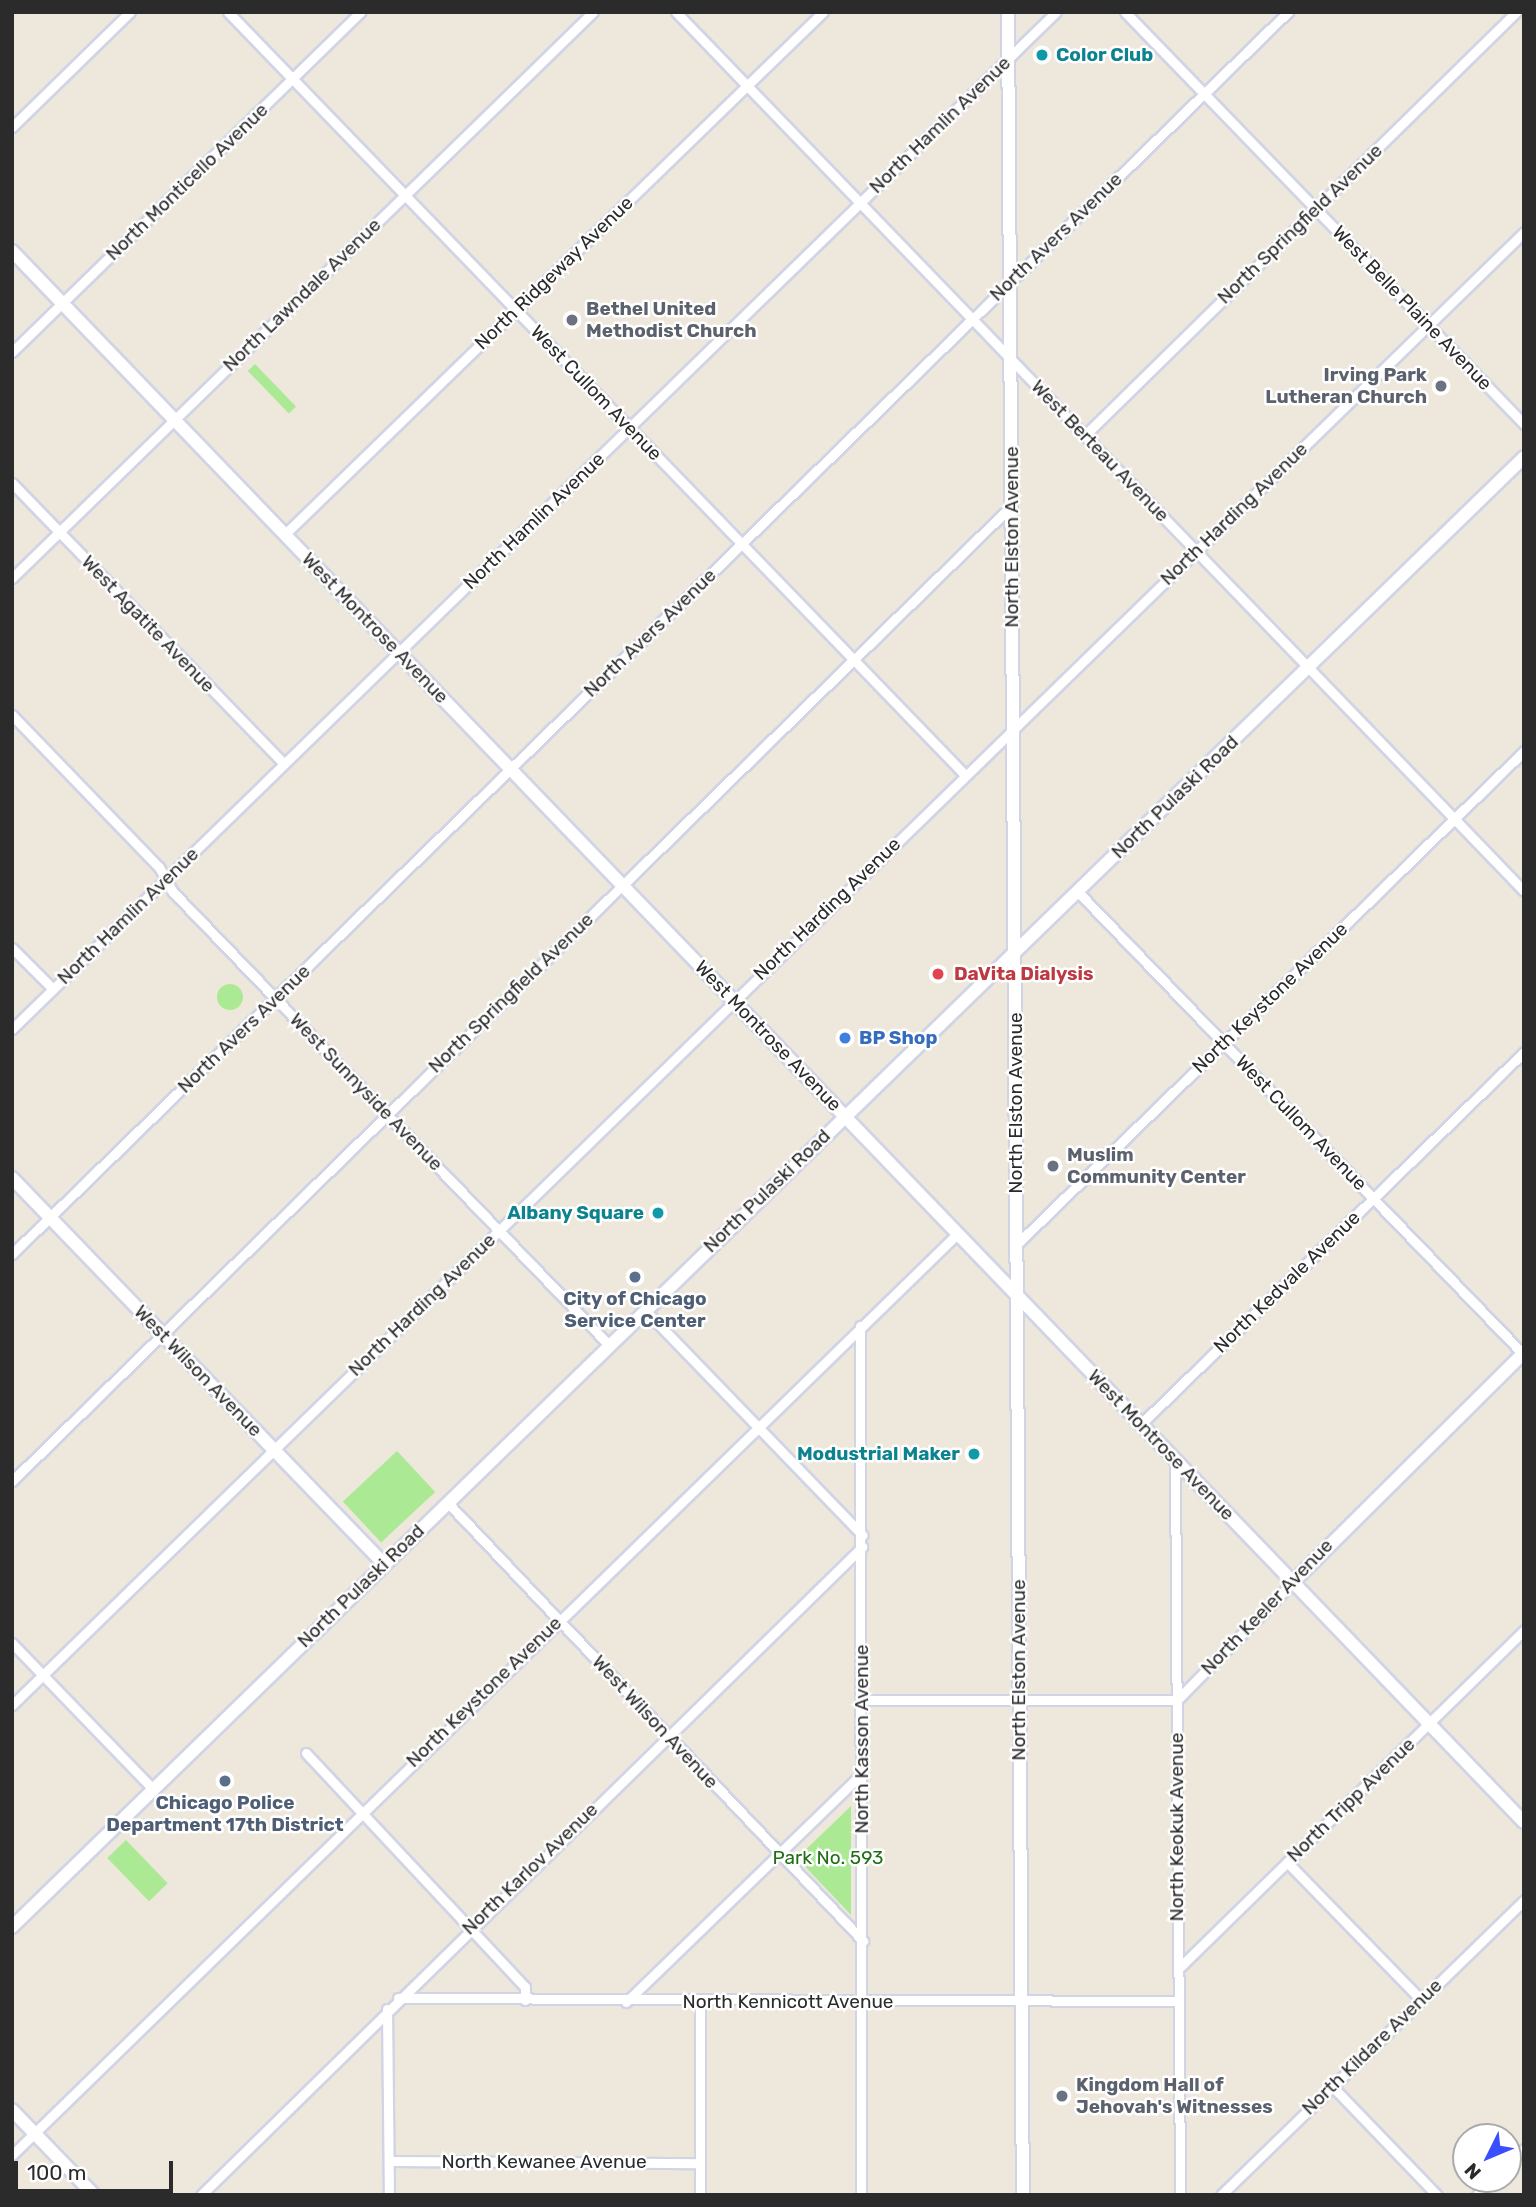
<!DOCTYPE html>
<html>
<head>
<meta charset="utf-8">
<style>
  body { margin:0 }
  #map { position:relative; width:1536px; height:2207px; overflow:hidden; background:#eee8dc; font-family:Rubik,sans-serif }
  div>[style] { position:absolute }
  .green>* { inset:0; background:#abe995; transform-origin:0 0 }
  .round { border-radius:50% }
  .roads { filter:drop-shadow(2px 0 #d1d4e5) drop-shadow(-2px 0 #d1d4e5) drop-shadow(0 2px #d1d4e5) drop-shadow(0 -2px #d1d4e5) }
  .street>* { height:9px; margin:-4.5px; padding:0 4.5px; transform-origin:4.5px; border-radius:4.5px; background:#fff }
  .secondary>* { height:12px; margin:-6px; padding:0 6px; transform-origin:6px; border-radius:6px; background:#fff }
  .dots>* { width:19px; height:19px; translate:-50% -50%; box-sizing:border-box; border:4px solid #fff; border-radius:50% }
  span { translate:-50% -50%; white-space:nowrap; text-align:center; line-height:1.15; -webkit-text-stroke:5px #fff; paint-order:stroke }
  .culture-label { font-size:19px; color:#0d838f; font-weight:700 }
  .left { translate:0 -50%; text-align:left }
  .right { translate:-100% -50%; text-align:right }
  .street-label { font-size:19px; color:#2b2b2b }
  .worship-label { font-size:19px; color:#5b616d; font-weight:700 }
  .health-label { font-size:19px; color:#be3a42; font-weight:700 }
  .shop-label { font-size:19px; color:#366cbe; font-weight:700 }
  .service-label { font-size:19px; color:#4e5e75; font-weight:700 }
  .park-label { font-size:19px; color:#206f15 }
  .frame { position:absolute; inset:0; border:14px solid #2b2b2b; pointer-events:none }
  .north { position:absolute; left:1452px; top:2123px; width:70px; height:70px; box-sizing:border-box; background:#fff; border:2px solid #aaa; border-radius:50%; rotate:227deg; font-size:19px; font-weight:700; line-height:28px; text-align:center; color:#2b2b2b }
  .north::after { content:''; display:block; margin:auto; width:24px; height:32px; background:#394eff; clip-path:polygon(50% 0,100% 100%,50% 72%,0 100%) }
  .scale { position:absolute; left:14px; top:2161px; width:159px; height:32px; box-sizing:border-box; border:4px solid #2b2b2b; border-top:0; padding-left:9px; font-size:21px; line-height:24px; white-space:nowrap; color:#2b2b2b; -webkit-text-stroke:5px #fff; paint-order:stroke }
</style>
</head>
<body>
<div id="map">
  <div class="green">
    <i style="left:255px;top:364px;width:59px;height:10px;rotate:46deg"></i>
    <i class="round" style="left:217px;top:984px;width:26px;height:26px"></i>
    <i style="left:397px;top:1451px;width:56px;height:74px;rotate:47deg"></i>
    <i style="clip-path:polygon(851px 1806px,851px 1915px,797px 1858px)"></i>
    <i style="left:126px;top:1840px;width:60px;height:26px;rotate:46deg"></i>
  </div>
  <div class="roads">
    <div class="street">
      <i style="left:228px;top:12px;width:1061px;rotate:45.99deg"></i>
      <i style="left:676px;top:12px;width:1221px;rotate:46.03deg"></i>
      <i style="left:1125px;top:12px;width:574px;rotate:45.92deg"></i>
      <i style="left:12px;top:127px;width:165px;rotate:-44.3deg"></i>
      <i style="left:12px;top:352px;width:487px;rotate:-44.3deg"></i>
      <i style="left:1085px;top:435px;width:604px;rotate:-44.46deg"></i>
      <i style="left:12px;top:483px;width:391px;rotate:45.9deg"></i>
      <i style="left:285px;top:534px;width:750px;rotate:-44.14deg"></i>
      <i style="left:12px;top:578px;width:811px;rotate:-44.25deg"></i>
      <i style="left:12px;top:715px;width:211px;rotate:46deg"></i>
      <i style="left:159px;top:867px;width:29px;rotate:61deg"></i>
      <i style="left:173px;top:892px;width:629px;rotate:46.1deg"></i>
      <i style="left:1078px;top:892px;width:643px;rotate:46.07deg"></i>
      <i style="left:12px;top:948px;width:58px;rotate:45deg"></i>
      <i style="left:12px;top:1029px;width:1457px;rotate:-44.25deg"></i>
      <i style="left:1016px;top:1245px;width:709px;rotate:-44.2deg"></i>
      <i style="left:12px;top:1254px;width:1781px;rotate:-44.23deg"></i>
      <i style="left:645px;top:1310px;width:313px;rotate:46deg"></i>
      <i style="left:860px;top:1326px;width:869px;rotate:89.93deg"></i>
      <i style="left:1141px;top:1424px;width:534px;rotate:-44.17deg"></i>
      <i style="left:1175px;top:1460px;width:735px;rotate:89.61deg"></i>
      <i style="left:12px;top:1481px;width:1396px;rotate:-44.3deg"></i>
      <i style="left:447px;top:1502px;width:605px;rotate:46.54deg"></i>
      <i style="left:12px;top:1643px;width:202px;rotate:46deg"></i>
      <i style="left:861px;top:1700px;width:316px"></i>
      <i style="left:1177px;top:1700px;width:165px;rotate:-45.5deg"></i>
      <i style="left:12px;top:1705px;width:2111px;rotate:-44.25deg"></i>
      <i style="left:306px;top:1753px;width:320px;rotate:46.9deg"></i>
      <i style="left:525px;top:1987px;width:13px;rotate:90deg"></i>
      <i style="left:1287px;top:1862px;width:192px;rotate:45.8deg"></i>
      <i style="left:1178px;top:1969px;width:484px;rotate:-44.4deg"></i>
      <i style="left:398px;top:1998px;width:780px;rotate:0.22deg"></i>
      <i style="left:626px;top:2002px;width:329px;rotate:-44.1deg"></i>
      <i style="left:387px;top:2009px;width:186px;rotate:89.4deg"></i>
      <i style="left:1332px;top:2086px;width:151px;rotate:46.1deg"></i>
      <i style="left:12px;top:2155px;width:1321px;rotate:-44.26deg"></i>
      <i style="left:389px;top:2161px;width:310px;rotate:0.4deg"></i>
      <i style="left:1508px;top:2164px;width:22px;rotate:-43deg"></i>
      <i style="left:201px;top:2195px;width:926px;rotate:-44.43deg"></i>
      <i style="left:700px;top:2195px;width:193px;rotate:-90deg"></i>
      <i style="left:1221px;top:2195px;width:423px;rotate:-44.2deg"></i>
      <i style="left:1477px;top:2195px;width:23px;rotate:-45deg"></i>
    </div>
    <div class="secondary">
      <i style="left:1008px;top:12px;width:2183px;rotate:89.61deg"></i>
      <i style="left:12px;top:251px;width:2180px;rotate:46.1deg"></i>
      <i style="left:12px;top:1178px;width:536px;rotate:46.06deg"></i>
      <i style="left:1293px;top:1582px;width:325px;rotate:-44.8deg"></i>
      <i style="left:12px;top:1927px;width:2109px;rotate:-44.19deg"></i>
      <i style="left:12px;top:2110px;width:118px;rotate:46deg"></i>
    </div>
  </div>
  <div class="dots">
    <i style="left:1042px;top:55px;background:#0f9aa8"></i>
    <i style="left:572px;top:320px;background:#6b7280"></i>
    <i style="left:1441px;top:386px;background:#6b7280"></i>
    <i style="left:938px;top:974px;background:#e0444e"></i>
    <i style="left:845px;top:1038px;background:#3f7fe0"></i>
    <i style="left:1053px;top:1166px;background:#6b7280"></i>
    <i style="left:658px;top:1213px;background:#0f9aa8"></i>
    <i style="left:635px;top:1277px;background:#5c6f8a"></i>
    <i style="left:974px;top:1454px;background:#0f9aa8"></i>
    <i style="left:225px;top:1781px;background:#5c6f8a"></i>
    <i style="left:1062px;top:2096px;background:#6b7280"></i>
  </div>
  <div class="culture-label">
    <span class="left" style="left:1056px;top:55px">Color Club</span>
    <span class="right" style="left:644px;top:1213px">Albany Square</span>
    <span class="right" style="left:960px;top:1454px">Modustrial Maker</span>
  </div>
  <div class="street-label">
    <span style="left:940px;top:125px;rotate:-44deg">North Hamlin Avenue</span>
    <span style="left:187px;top:182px;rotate:-44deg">North Monticello Avenue</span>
    <span style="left:1300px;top:224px;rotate:-44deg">North Springfield Avenue</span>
    <span style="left:1056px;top:237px;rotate:-44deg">North Avers Avenue</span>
    <span style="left:554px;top:273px;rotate:-44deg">North Ridgeway Avenue</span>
    <span style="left:302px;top:295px;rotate:-44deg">North Lawndale Avenue</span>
    <span style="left:1412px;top:308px;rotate:46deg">West Belle Plaine Avenue</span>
    <span style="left:596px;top:393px;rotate:46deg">West Cullom Avenue</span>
    <span style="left:1100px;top:451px;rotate:46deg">West Berteau Avenue</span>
    <span style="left:1234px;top:514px;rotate:-44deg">North Harding Avenue</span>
    <span style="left:534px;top:521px;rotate:-44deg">North Hamlin Avenue</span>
    <span style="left:1012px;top:537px;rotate:-90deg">North Elston Avenue</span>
    <span style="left:148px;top:624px;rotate:46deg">West Agatite Avenue</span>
    <span style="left:375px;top:628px;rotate:46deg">West Montrose Avenue</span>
    <span style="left:650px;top:633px;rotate:-44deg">North Avers Avenue</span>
    <span style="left:1175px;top:797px;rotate:-44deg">North Pulaski Road</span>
    <span style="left:827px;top:909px;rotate:-44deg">North Harding Avenue</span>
    <span style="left:128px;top:916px;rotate:-44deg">North Hamlin Avenue</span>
    <span style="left:511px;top:993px;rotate:-44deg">North Springfield Avenue</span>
    <span style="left:1270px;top:998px;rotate:-44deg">North Keystone Avenue</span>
    <span style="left:244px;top:1029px;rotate:-44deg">North Avers Avenue</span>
    <span style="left:768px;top:1036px;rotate:46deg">West Montrose Avenue</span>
    <span style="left:366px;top:1092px;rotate:46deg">West Sunnyside Avenue</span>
    <span style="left:1016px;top:1103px;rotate:-90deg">North Elston Avenue</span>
    <span style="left:1301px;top:1123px;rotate:46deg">West Cullom Avenue</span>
    <span style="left:767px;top:1191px;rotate:-44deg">North Pulaski Road</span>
    <span style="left:1287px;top:1282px;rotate:-44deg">North Kedvale Avenue</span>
    <span style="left:422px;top:1305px;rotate:-44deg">North Harding Avenue</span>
    <span style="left:198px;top:1371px;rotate:46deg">West Wilson Avenue</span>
    <span style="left:1161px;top:1445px;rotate:46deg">West Montrose Avenue</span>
    <span style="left:361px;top:1586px;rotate:-44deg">North Pulaski Road</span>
    <span style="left:1267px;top:1607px;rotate:-46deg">North Keeler Avenue</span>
    <span style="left:1019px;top:1670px;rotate:-90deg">North Elston Avenue</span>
    <span style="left:484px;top:1692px;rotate:-44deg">North Keystone Avenue</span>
    <span style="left:655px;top:1722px;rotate:47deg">West Wilson Avenue</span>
    <span style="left:862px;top:1739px;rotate:-90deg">North Kasson Avenue</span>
    <span style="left:1351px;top:1800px;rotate:-44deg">North Tripp Avenue</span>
    <span style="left:1177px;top:1827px;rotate:-90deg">North Keokuk Avenue</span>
    <span style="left:530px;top:1869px;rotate:-44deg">North Karlov Avenue</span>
    <span style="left:788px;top:2002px">North Kennicott Avenue</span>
    <span style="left:1372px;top:2047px;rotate:-44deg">North Kildare Avenue</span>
    <span style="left:544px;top:2162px">North Kewanee Avenue</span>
  </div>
  <div class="worship-label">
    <span class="left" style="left:586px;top:320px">Bethel United<br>Methodist Church</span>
    <span class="right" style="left:1427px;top:386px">Irving Park<br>Lutheran Church</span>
    <span class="left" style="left:1067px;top:1166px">Muslim<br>Community Center</span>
    <span class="left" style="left:1076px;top:2096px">Kingdom Hall of<br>Jehovah's Witnesses</span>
  </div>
  <div class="health-label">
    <span class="left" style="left:954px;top:974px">DaVita Dialysis</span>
  </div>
  <div class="shop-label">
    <span class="left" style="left:859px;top:1038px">BP Shop</span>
  </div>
  <div class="service-label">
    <span style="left:635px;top:1310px">City of Chicago<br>Service Center</span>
    <span style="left:225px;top:1814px">Chicago Police<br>Department 17th District</span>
  </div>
  <div class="park-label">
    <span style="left:828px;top:1858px">Park No. 593</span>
  </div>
  <div class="frame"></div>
  <div class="north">N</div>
  <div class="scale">100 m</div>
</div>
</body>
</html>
